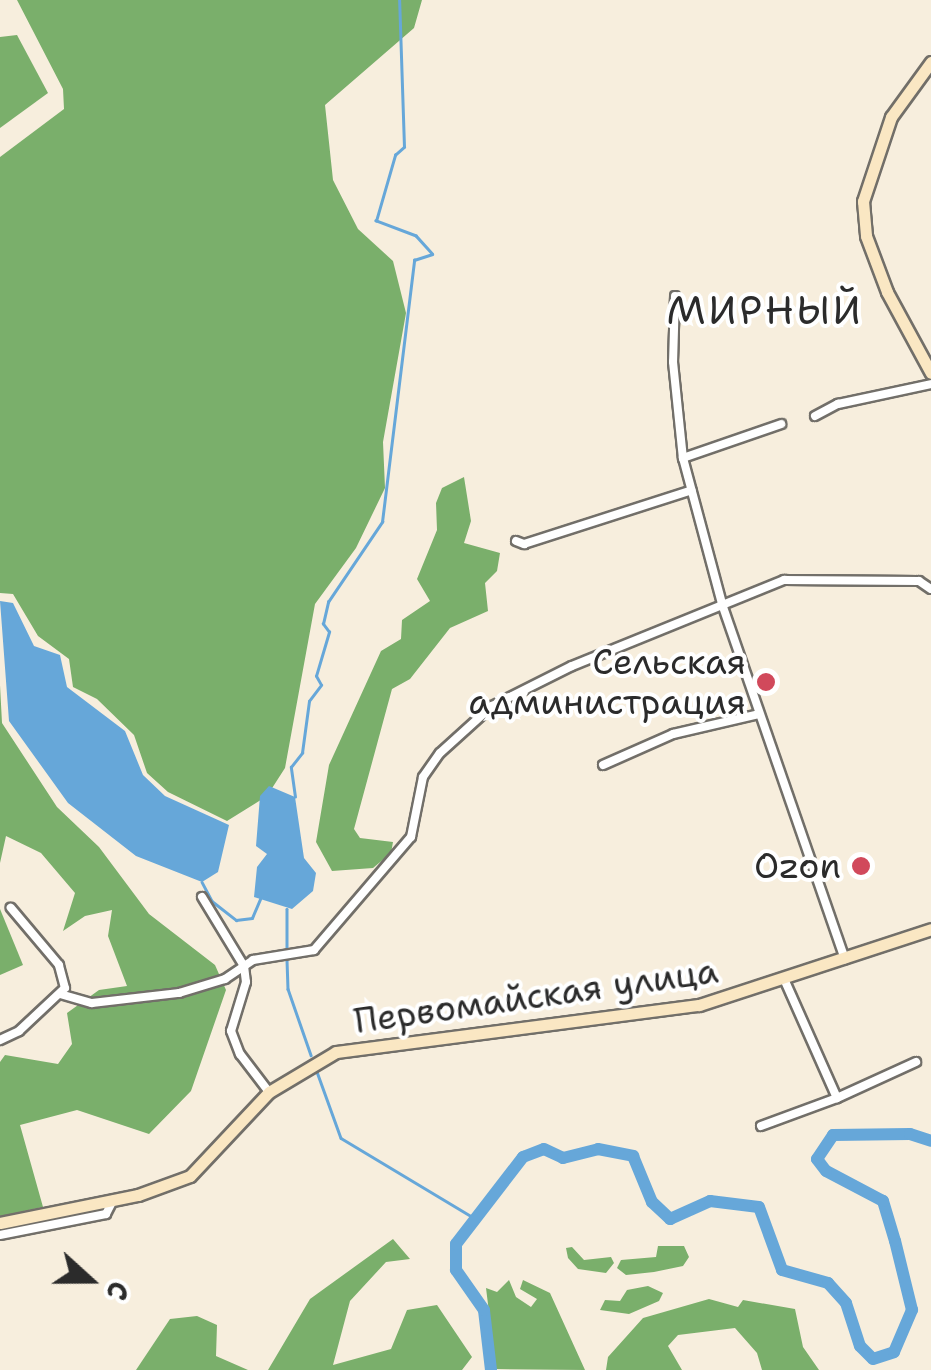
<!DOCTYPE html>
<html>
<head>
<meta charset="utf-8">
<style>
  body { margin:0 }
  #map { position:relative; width:931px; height:1370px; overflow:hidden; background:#f7eedd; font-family:"Shantell Sans",sans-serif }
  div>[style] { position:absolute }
  .forest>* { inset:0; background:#7aaf6b }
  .water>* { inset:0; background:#66a7d9 }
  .stream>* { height:2.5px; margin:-1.25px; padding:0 1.25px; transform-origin:1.25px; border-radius:1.25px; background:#66a7d9 }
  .river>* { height:12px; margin:-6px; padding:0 6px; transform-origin:6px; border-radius:6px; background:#66a7d9 }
  .roads { filter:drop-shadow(2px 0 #726f69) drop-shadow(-2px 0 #726f69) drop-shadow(0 2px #726f69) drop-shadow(0 -2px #726f69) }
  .street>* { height:8px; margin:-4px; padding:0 4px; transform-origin:4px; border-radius:4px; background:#fff }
  .secondary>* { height:11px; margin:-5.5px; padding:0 5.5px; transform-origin:5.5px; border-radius:5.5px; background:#fae7c3 }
  .dots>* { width:28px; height:28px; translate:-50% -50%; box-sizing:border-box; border:5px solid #fff; border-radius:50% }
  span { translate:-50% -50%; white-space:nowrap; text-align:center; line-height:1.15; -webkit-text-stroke:8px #fff; paint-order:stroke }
  .poi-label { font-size:35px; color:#2b2b2b }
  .right { translate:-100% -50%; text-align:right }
  .street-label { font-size:35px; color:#2b2b2b }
  .quarter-label { font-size:40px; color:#2b2b2b; letter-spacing:2.5px }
  .north { position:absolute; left:40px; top:1230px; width:100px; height:100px; -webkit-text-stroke:8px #fff; paint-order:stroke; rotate:111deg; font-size:28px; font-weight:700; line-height:40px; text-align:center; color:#2b2b2b }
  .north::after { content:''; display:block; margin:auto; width:35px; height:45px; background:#2b2b2b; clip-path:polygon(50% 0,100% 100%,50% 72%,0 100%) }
</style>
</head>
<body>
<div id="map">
  <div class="forest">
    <i style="clip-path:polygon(17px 0,422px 0,414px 28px,325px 105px,333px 180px,358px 229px,393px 261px,406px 313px,383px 442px,385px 488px,356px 548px,315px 604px,285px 768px,267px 796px,227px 821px,168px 792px,147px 773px,134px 735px,97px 699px,73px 687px,69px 659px,38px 636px,13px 594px,0 593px,0 157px,64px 109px,63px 89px)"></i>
    <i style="clip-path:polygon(17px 35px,48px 93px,0 128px,0 37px)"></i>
    <i style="clip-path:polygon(464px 477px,471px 521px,464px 543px,500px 553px,497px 571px,485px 583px,488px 611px,450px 628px,410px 679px,392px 689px,354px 829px,360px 838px,393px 842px,391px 853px,373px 868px,332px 871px,316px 842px,329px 765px,381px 651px,401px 639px,402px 620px,430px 601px,417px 579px,437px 530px,436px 503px,442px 488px)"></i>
    <i style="clip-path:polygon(0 685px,2px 723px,57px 807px,99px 847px,149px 914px,215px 965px,226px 990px,191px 1091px,149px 1134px,77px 1110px,20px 1125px,43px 1207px,0 1216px,0 1062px,5px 1055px,58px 1064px,72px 1044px,67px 1013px,99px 990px,127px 986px,108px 936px,112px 910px,85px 916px,63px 931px,75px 893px,41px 853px,6px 836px,0 863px)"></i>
    <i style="clip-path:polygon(0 909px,23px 965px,0 975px)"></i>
    <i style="clip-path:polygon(393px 1239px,410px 1259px,386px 1262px,350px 1301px,333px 1365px,391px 1349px,407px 1310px,437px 1305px,472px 1357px,462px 1370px,268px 1370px,310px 1299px)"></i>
    <i style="clip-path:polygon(658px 1246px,684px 1246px,689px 1257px,683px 1266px,654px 1272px,626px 1275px,617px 1268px,621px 1260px,656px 1257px)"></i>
    <i style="clip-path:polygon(572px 1247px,584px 1260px,611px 1257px,614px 1263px,606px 1273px,578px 1269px,568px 1258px,566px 1248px)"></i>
    <i style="clip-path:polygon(509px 1280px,516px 1297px,531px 1307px,537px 1299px,520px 1289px,523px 1280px,550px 1293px,585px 1370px,496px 1369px,486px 1288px,497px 1292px)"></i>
    <i style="clip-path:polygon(648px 1286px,663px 1293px,659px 1301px,629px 1314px,600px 1310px,605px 1300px,620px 1301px,627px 1290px)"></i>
    <i style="clip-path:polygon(709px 1299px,738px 1307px,743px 1300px,795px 1309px,803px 1347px,819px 1370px,762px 1370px,757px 1353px,735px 1328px,678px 1335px,668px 1346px,682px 1370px,606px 1370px,608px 1357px,643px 1318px)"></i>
    <i style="clip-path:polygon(197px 1316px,217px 1325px,216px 1356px,248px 1370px,136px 1370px,170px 1319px)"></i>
  </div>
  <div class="water">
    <i style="clip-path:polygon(0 601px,13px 603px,34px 646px,60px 655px,67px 687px,125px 731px,143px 775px,165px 796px,229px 825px,218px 872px,202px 882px,136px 856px,68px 803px,9px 721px)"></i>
    <i style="clip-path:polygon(269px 786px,295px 797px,304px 858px,316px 873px,313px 891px,292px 909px,254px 897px,257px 867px,267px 854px,256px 846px,260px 796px)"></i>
  </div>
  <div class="stream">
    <i style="left:295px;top:797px;width:30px;rotate:-98deg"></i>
    <i style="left:291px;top:767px;width:18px;rotate:-52deg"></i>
    <i style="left:302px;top:753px;width:52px;rotate:-82.3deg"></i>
    <i style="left:309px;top:701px;width:20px;rotate:-53deg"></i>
    <i style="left:321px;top:685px;width:10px;rotate:-119deg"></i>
    <i style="left:316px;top:676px;width:46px;rotate:-73.5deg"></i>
    <i style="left:329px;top:632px;width:10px;rotate:-127deg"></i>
    <i style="left:323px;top:624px;width:23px;rotate:-77deg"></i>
    <i style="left:328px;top:602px;width:97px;rotate:-56deg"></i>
    <i style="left:382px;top:522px;width:264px;rotate:-83deg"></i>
    <i style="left:414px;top:260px;width:19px;rotate:-18deg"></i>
    <i style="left:432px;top:254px;width:24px;rotate:-132deg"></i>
    <i style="left:416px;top:236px;width:43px;rotate:-159.4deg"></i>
    <i style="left:376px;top:221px;width:69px;rotate:-73.9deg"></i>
    <i style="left:395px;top:155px;width:12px;rotate:-42deg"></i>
    <i style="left:404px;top:147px;width:147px;rotate:-91.9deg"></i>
    <i style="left:202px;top:882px;width:21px;rotate:62deg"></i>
    <i style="left:212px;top:901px;width:31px;rotate:38deg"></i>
    <i style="left:236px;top:920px;width:16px;rotate:-7deg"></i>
    <i style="left:252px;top:918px;width:21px;rotate:-67deg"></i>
    <i style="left:287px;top:909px;width:39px;rotate:90deg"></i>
    <i style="left:287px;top:960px;width:29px;rotate:88deg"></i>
    <i style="left:288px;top:989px;width:70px;rotate:70.8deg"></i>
    <i style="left:316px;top:1069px;width:73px;rotate:70.1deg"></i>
    <i style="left:341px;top:1138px;width:155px;rotate:31deg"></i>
  </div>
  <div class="river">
    <i style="left:491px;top:1370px;width:60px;rotate:-96.7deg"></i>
    <i style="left:484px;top:1310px;width:49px;rotate:-125deg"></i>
    <i style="left:456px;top:1270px;width:26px;rotate:-90deg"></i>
    <i style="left:456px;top:1244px;width:110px;rotate:-52.4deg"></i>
    <i style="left:523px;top:1157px;width:22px;rotate:-21deg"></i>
    <i style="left:544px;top:1149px;width:21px;rotate:25deg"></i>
    <i style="left:563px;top:1158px;width:36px;rotate:-14deg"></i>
    <i style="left:598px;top:1149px;width:36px;rotate:11deg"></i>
    <i style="left:633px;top:1156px;width:50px;rotate:67.6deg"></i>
    <i style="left:652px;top:1202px;width:25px;rotate:43deg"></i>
    <i style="left:670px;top:1219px;width:44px;rotate:-24.2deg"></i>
    <i style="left:710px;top:1201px;width:49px;rotate:7deg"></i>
    <i style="left:759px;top:1207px;width:67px;rotate:69.9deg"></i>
    <i style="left:782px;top:1270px;width:48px;rotate:15.8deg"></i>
    <i style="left:828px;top:1283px;width:27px;rotate:48deg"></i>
    <i style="left:846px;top:1303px;width:45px;rotate:72deg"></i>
    <i style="left:860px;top:1346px;width:18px;rotate:45deg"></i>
    <i style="left:873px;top:1359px;width:22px;rotate:-18deg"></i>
    <i style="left:894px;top:1352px;width:46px;rotate:-66.8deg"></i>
    <i style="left:912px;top:1310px;width:71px;rotate:-103.8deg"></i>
    <i style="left:895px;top:1241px;width:42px;rotate:-106.7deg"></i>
    <i style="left:883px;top:1201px;width:64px;rotate:-152.2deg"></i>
    <i style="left:826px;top:1171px;width:15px;rotate:-127deg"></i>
    <i style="left:817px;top:1159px;width:29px;rotate:-56deg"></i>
    <i style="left:833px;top:1135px;width:77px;rotate:-0.7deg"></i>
    <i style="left:910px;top:1134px;width:22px;rotate:18deg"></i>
  </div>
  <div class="roads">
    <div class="street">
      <i style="left:675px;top:296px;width:66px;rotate:91.7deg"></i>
      <i style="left:673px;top:362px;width:97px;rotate:84.1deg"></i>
      <i style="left:683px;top:458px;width:151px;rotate:75deg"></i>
      <i style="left:722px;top:604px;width:376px;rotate:70.9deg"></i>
      <i style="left:815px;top:416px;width:26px;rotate:-28deg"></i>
      <i style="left:838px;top:404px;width:95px;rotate:-12.1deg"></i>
      <i style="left:683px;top:458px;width:104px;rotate:-19.1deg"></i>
      <i style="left:516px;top:541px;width:9px;rotate:21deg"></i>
      <i style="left:524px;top:544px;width:176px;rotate:-17.8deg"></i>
      <i style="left:603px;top:765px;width:77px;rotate:-23.9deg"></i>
      <i style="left:673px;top:734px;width:88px;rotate:-13.1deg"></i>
      <i style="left:202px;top:897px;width:81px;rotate:58.7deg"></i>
      <i style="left:244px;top:966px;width:16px;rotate:83deg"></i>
      <i style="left:246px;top:982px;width:51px;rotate:107deg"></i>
      <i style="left:231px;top:1031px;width:25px;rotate:69deg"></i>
      <i style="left:240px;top:1054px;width:48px;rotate:52.7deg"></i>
      <i style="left:60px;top:994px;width:33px;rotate:16deg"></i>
      <i style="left:92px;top:1003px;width:88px;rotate:-6.6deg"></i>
      <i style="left:179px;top:993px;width:48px;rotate:-16.9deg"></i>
      <i style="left:225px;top:979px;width:34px;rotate:-34deg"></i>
      <i style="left:253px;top:960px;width:62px;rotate:-9.3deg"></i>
      <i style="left:314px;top:950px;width:149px;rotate:-49.4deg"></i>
      <i style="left:411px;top:837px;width:61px;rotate:-78.7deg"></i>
      <i style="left:423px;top:777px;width:29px;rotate:-55deg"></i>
      <i style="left:440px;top:753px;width:70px;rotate:-42.1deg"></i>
      <i style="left:492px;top:706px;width:89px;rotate:-26.6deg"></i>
      <i style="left:572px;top:666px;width:229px;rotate:-22.1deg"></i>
      <i style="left:784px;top:580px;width:135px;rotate:0.4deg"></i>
      <i style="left:919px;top:581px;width:14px;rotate:34deg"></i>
      <i style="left:0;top:1040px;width:21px;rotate:-25deg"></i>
      <i style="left:19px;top:1031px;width:63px;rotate:-43.1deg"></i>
      <i style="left:65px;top:988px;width:24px;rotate:-105deg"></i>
      <i style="left:59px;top:965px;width:75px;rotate:-130.1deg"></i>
      <i style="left:837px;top:1098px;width:87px;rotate:-24.5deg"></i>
      <i style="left:761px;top:1126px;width:81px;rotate:-20.2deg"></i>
      <i style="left:837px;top:1098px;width:130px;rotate:-114deg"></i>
      <i style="left:0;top:1235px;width:108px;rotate:-11.2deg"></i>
      <i style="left:106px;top:1214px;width:16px;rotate:-63deg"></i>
    </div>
    <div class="secondary">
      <i style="left:931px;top:62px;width:68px;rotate:126deg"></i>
      <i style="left:891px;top:117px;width:89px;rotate:108.4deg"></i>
      <i style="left:863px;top:201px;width:35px;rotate:85deg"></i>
      <i style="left:866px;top:236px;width:60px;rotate:69.4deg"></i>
      <i style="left:887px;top:292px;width:92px;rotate:61.5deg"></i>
      <i style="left:0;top:1223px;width:141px;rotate:-11.5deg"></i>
      <i style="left:138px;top:1195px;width:55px;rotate:-20.1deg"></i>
      <i style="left:190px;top:1176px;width:115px;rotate:-46.8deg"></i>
      <i style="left:269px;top:1092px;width:78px;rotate:-30.8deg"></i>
      <i style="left:336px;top:1052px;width:366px;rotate:-7.4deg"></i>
      <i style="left:699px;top:1005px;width:244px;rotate:-18.1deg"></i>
    </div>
  </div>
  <div class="dots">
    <i style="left:766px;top:682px;background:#d1495b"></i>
    <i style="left:861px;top:866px;background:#d1495b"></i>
  </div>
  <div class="poi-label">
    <span class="right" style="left:746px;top:682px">Сельская<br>администрация</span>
    <span class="right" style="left:841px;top:866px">Ozon</span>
  </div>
  <div class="street-label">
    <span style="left:536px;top:996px;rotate:-8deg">Первомайская улица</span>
  </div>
  <div class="quarter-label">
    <span style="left:765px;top:310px">МИРНЫЙ</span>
  </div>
  <div class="north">С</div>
</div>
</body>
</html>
